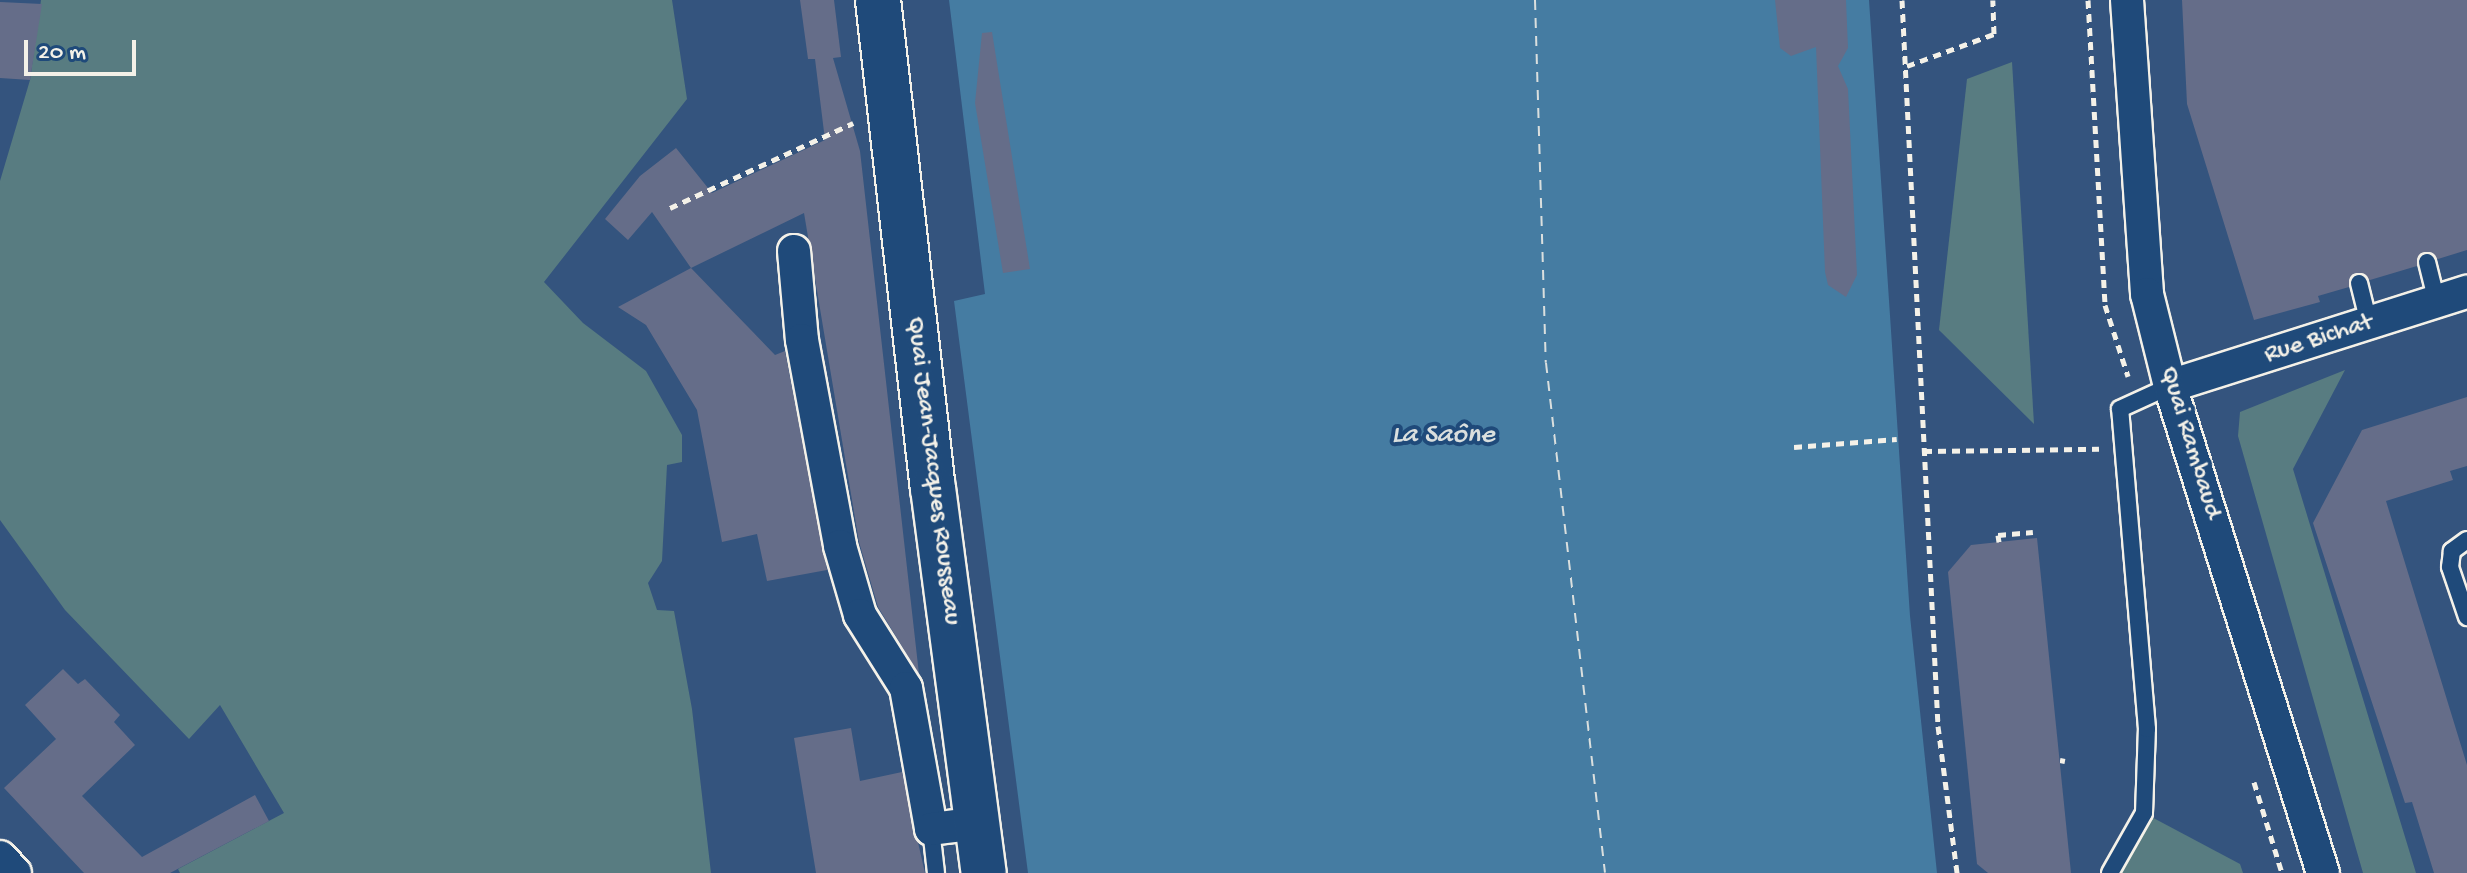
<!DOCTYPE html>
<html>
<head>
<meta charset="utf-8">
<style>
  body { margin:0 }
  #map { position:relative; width:2467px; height:873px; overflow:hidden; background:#34547e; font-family:"Gochi Hand",sans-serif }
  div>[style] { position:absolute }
  .green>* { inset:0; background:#587c81 }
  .water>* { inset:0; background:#457ca2 }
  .ferry>* { height:2px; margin-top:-1px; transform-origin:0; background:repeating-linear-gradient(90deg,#dadfde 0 10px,transparent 0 18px) }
  .building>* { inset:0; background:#656d89 }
  .path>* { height:5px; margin-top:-2.5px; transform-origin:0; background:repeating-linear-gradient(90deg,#f4f1e8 0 8px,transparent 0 14px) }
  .roads { filter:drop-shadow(2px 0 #f4f1e8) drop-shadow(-2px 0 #f4f1e8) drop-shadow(0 2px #f4f1e8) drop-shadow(0 -2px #f4f1e8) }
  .lane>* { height:16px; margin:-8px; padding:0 8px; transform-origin:8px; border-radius:8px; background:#1f4a7a }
  .street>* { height:32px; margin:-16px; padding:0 16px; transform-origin:16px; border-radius:16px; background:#1f4a7a }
  .secondary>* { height:44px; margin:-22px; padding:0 22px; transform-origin:22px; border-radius:22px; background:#1f4a7a }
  span { translate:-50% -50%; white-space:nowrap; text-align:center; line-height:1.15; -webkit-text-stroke:8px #1f4a7a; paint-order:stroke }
  .street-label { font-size:26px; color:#f4f1e8 }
  .water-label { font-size:28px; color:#dadfde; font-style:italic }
  .scale { position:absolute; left:24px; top:40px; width:112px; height:36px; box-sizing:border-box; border:4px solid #f4f1e8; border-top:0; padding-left:10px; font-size:24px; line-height:28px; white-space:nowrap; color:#f4f1e8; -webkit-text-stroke:6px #1f4a7a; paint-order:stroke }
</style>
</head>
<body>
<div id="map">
  <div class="green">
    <i style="clip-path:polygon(41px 0,672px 0,687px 99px,544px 282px,583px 323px,646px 371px,682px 435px,682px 462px,667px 465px,662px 561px,648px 583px,657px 610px,674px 611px,692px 709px,711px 873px,180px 873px,178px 869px,284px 813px,220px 705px,189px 739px,65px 610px,0 520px,0 181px,30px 80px)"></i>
    <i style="clip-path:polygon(2012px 62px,2034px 424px,1939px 330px,1967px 79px)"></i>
    <i style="clip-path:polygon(2345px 370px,2293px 469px,2416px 873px,2363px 873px,2238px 436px,2240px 412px)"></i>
    <i style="clip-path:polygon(2144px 813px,2240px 864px,2243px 873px,2110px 873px)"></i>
  </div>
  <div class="water">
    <i style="clip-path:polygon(949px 0,1869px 0,1910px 616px,1937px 873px,1028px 873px,954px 301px,985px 294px)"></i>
  </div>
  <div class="ferry">
    <i style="left:1535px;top:0;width:363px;rotate:88.3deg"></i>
    <i style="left:1546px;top:363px;width:513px;rotate:83.4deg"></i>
  </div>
  <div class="building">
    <i style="clip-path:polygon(800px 0,834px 0,841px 57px,833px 58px,860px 151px,919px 674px,878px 607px,859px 542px,804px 213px,691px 268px,652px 212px,628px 240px,605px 219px,640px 176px,676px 148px,712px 193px,825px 140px,815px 59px,808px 59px)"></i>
    <i style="clip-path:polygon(1775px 0,1846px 0,1848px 48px,1838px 66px,1848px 89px,1857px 275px,1846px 297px,1828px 285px,1825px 272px,1816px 47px,1791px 56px,1780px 48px)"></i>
    <i style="clip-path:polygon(2182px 0,2467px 0,2467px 250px,2438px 259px,2424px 252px,2417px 266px,2370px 280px,2356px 273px,2349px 287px,2318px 296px,2320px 302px,2254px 320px,2187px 104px)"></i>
    <i style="clip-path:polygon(0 2px,42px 4px,30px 80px,0 78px)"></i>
    <i style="clip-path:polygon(992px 32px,1030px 269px,1003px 273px,975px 103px,982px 33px)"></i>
    <i style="clip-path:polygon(691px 268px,775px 355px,785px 351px,827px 570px,767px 581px,757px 534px,722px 542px,697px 410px,646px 325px,618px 307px)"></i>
    <i style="clip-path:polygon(2467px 397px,2467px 466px,2450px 471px,2453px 480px,2386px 501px,2467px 765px,2467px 873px,2434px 873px,2412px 802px,2405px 803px,2313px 523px,2362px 430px)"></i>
    <i style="clip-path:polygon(2037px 538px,2071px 873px,1988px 873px,1977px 864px,1948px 572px,1971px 545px)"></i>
    <i style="clip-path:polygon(63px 669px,78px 684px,85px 679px,120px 715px,114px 722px,135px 745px,82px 796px,142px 857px,255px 795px,269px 821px,170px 873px,84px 873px,4px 788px,56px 739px,25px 705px)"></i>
    <i style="clip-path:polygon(851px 728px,860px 781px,902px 772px,925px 873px,816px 873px,794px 738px)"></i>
  </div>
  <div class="path">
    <i style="left:1902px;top:0;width:727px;rotate:87.16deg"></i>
    <i style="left:1938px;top:726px;width:148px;rotate:82.6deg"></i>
    <i style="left:2088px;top:0;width:305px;rotate:86.8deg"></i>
    <i style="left:2105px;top:305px;width:75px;rotate:72.1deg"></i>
    <i style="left:1907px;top:66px;width:93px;rotate:-20.2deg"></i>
    <i style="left:1994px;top:34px;width:34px;rotate:-92deg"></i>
    <i style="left:670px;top:208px;width:202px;rotate:-24.9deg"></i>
    <i style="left:1794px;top:447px;width:103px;rotate:-4.4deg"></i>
    <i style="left:1924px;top:451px;width:175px;rotate:-0.7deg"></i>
    <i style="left:1999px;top:542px;width:7px;rotate:-98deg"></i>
    <i style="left:1998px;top:535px;width:35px;rotate:-5deg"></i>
    <i style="left:2060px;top:760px;width:5px;rotate:11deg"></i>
    <i style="left:2254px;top:782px;width:95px;rotate:72.9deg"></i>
  </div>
  <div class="roads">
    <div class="lane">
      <i style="left:2427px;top:262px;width:41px;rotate:76deg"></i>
      <i style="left:2359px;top:283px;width:41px;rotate:76deg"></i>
      <i style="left:2467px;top:540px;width:19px;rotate:144deg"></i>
      <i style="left:2452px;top:551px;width:16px;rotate:97deg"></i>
      <i style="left:2450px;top:567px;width:53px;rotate:71.2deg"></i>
      <i style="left:931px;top:829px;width:44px;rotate:83.5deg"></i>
      <i style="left:2110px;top:873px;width:69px;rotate:-60.5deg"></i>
      <i style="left:2144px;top:813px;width:84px;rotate:-88deg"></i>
      <i style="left:2147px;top:729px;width:321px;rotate:-94.8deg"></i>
      <i style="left:2120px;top:409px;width:55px;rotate:-24.7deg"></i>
    </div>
    <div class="street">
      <i style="left:2127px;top:0;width:295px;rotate:86.1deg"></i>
      <i style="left:2147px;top:294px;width:95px;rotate:76deg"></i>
      <i style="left:2170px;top:386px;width:510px;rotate:72.56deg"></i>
      <i style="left:794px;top:251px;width:89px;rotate:84.9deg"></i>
      <i style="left:802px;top:340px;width:209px;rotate:79.5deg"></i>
      <i style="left:840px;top:546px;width:72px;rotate:73.8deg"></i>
      <i style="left:860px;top:615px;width:86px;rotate:57.8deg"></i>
      <i style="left:906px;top:688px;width:143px;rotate:79.9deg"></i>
      <i style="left:931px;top:829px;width:47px;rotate:-7.3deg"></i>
      <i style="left:2170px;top:386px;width:312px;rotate:-17.6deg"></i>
      <i style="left:0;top:857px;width:22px;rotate:47deg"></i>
    </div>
    <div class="secondary">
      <i style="left:878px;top:0;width:491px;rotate:83.6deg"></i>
      <i style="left:933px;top:488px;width:388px;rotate:82.5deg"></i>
    </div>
  </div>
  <div class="street-label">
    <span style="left:2319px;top:340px;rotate:-18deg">Rue Bichat</span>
    <span style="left:2189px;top:443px;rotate:73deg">Quai Rambaud</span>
    <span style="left:932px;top:471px;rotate:83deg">Quai Jean-Jacques Rousseau</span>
  </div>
  <div class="water-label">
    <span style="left:1443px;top:436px">La Saône</span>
  </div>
  <div class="scale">20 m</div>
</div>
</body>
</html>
